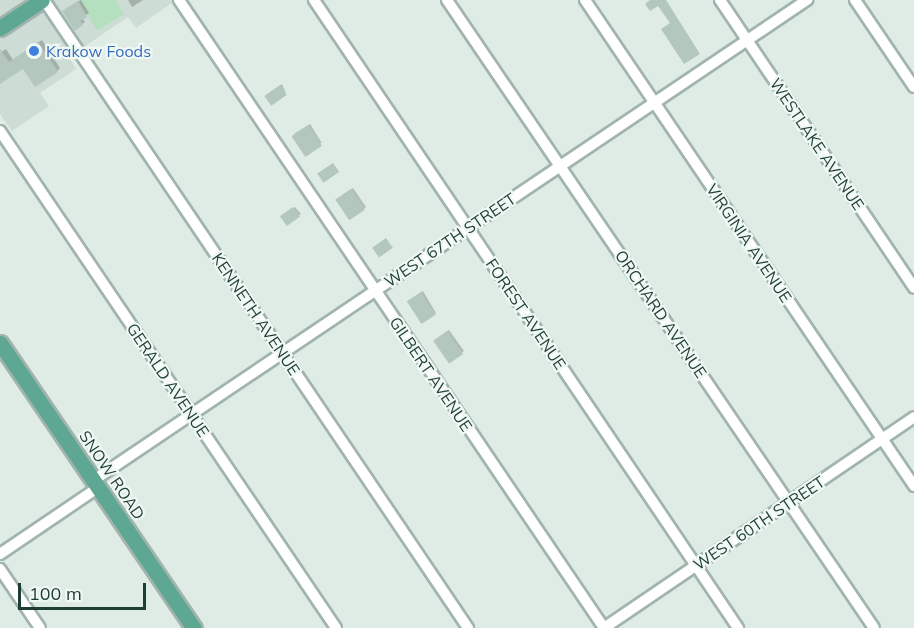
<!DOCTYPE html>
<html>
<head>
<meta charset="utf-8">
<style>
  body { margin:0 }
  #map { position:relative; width:914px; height:628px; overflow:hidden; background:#dfece6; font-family:Mulish,sans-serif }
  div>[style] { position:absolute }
  .built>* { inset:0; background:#cddcd5 }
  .green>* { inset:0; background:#b5e0bf }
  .shadow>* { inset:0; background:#0003; transform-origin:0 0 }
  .building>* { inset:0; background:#b4c7bf; transform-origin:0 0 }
  .roads { filter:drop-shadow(2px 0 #a1b4ad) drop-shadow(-2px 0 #a1b4ad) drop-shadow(0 2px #a1b4ad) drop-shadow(0 -2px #a1b4ad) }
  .street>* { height:10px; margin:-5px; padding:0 5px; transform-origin:5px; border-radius:5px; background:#fff }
  .primary>* { height:15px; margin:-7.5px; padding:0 7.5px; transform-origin:7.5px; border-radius:7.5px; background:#5ea792 }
  .dots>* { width:16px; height:16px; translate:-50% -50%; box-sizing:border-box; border:3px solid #f0f8f4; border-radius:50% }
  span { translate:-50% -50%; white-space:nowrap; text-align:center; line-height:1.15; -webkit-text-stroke:4.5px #f0f8f4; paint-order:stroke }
  .shop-label { font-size:16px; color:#366cbe }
  .left { translate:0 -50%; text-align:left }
  .street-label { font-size:16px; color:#1e3e34 }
  .scale { position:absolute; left:18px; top:583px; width:128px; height:27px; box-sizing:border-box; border:3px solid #1e3e34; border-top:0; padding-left:8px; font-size:18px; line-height:21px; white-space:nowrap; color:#1e3e34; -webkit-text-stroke:4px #f0f8f4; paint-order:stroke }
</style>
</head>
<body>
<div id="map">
  <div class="built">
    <i style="clip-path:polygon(0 0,176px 0,136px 28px,128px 17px,69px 57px,67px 54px,76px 69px,40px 93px,49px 106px,12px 131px,0 114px)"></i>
  </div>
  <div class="green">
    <i style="clip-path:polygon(79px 0,115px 0,124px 14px,97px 31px)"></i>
  </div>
  <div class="shadow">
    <i style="clip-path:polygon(81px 0,89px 13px,82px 18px,85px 22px,82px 24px,67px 8px)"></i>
    <i style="clip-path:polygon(128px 0,143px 0,132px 7px)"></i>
    <i style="clip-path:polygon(42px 40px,60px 68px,57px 71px,23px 67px,0 82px,0 53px,6px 49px,13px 60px)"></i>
    <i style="clip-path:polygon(282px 84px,286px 94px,268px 94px)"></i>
    <i style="left:310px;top:124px;width:22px;height:18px;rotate:58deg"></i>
    <i style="clip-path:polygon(353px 188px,366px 207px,364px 209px,338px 198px)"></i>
    <i style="clip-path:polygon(295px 207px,301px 214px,287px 224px,284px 215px)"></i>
    <i style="clip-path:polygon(423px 291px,436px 313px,435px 314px,410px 300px)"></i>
    <i style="clip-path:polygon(449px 330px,464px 351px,450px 361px,437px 339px)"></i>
  </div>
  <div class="building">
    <i style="clip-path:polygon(650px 0,666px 0,700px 54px,684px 64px,661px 29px,670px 23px,658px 6px,650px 11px,645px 4px)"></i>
    <i style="clip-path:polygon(78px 1px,87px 17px,80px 21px,83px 25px,75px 31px,62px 11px)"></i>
    <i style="clip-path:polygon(38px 42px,58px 72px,35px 87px,23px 69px,0 84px,0 49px,9px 62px)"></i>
    <i style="left:280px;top:85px;width:12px;height:19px;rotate:55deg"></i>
    <i style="left:308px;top:125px;width:25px;height:20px;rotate:56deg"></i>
    <i style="left:333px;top:163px;width:11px;height:19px;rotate:56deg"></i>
    <i style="left:351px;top:189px;width:25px;height:19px;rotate:56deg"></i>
    <i style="left:293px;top:207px;width:12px;height:16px;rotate:55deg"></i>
    <i style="left:386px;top:238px;width:12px;height:17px;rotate:55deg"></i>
    <i style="left:421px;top:292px;width:27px;height:17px;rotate:57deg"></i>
    <i style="left:447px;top:331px;width:28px;height:17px;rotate:55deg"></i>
  </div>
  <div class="roads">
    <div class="street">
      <i style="left:44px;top:0;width:758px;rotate:55.97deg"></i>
      <i style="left:179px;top:0;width:758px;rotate:55.91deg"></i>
      <i style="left:314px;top:0;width:758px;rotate:55.97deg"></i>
      <i style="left:447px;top:0;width:759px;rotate:55.79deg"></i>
      <i style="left:585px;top:0;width:587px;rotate:55.9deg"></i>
      <i style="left:720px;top:0;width:347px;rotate:56deg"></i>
      <i style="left:855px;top:0;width:105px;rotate:55.9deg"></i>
      <i style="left:0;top:131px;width:600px;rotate:55.94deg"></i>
      <i style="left:94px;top:480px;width:860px;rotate:-33.95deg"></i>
      <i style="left:0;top:554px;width:120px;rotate:-34.1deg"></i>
      <i style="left:0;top:569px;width:71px;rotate:55.9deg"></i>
      <i style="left:604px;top:628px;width:375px;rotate:-34.2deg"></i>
    </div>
    <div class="primary">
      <i style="left:0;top:28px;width:50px;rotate:-33.7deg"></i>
      <i style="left:0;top:343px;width:345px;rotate:55.8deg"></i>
    </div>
  </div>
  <div class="dots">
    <i style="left:34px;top:51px;background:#3f7fe0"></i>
  </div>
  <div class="shop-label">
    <span class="left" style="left:46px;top:51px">Krakow Foods</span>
  </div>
  <div class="street-label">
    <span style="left:817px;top:144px;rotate:56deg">WESTLAKE AVENUE</span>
    <span style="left:450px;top:240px;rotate:-34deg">WEST 67TH STREET</span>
    <span style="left:749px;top:243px;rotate:56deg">VIRGINIA AVENUE</span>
    <span style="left:256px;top:314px;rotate:56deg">KENNETH AVENUE</span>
    <span style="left:526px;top:314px;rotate:56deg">FOREST AVENUE</span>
    <span style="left:661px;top:314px;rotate:56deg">ORCHARD AVENUE</span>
    <span style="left:431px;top:374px;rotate:56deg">GILBERT AVENUE</span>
    <span style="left:168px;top:380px;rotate:56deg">GERALD AVENUE</span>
    <span style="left:112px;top:475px;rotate:56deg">SNOW ROAD</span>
    <span style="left:759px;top:523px;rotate:-34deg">WEST 60TH STREET</span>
  </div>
  <div class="scale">100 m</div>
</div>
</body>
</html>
